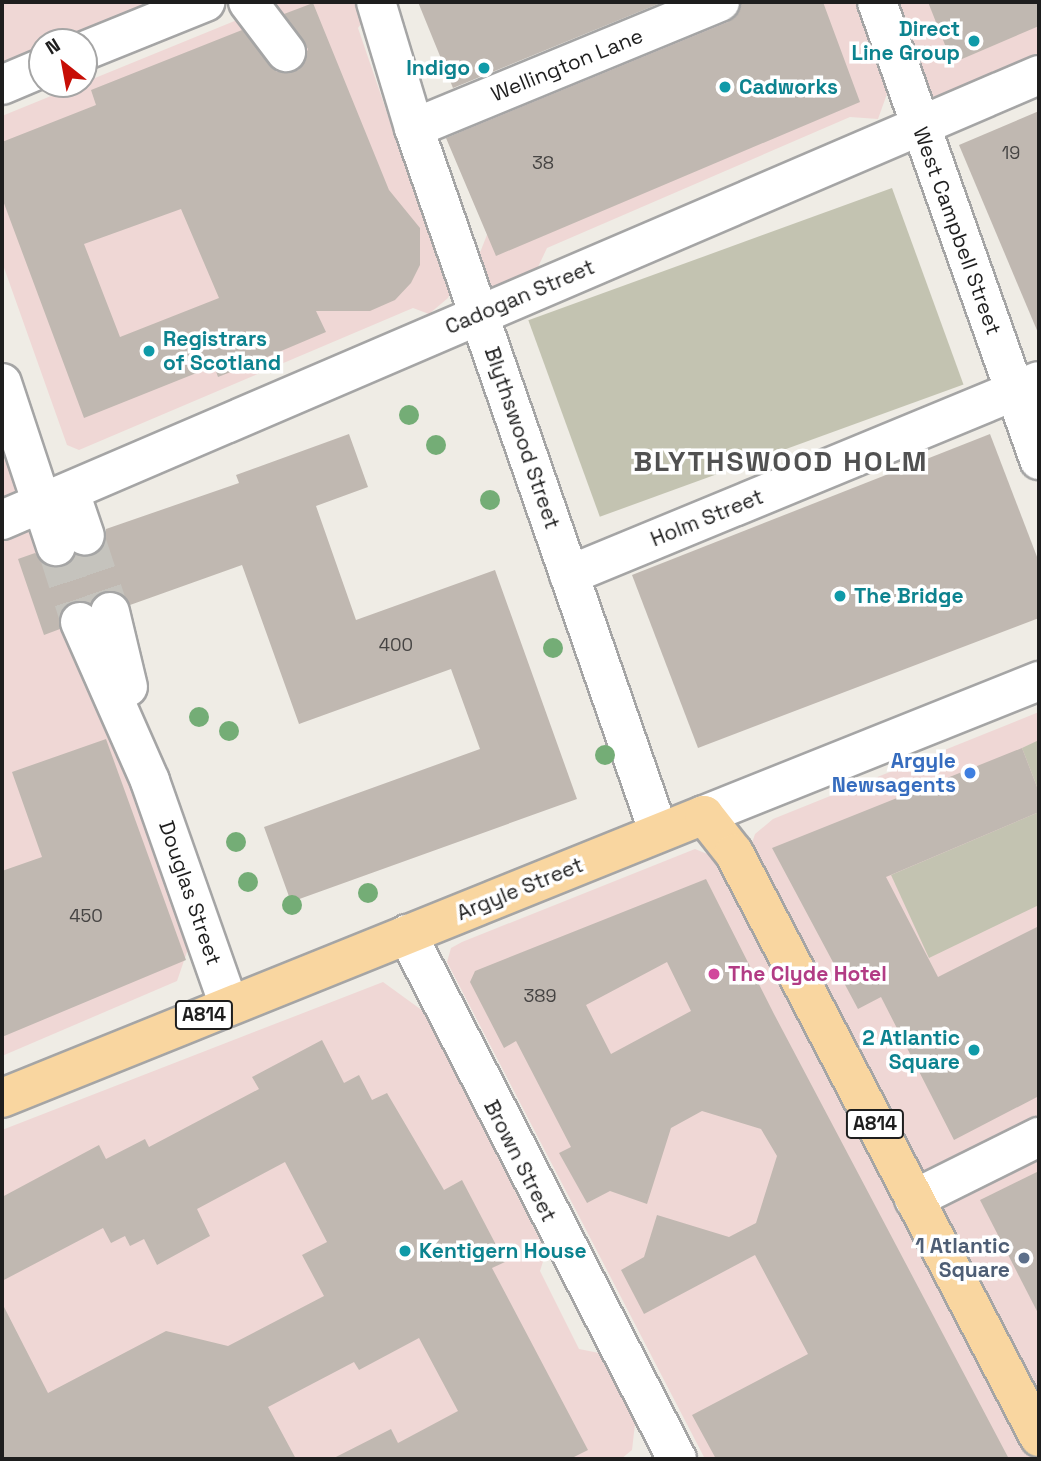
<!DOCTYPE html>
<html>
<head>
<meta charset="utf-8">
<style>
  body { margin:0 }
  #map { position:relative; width:1041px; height:1461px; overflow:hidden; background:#efece5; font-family:"Space Grotesk",sans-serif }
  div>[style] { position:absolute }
  .commercial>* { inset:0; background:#efd7d5 }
  .construction>* { inset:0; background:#c3c3b1; transform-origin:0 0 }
  .building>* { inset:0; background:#c0b8b1 }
  .minor-tunnel>* { height:38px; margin-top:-19px; transform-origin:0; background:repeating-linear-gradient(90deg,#c5c3bd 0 38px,transparent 0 57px) }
  .roads { filter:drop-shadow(2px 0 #a5a5a5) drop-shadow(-2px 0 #a5a5a5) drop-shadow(0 2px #a5a5a5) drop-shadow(0 -2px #a5a5a5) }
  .minor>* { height:38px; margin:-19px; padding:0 19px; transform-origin:19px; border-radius:19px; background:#fff }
  .major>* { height:38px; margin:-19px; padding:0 19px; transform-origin:19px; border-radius:19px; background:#f9d6a0 }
  .trees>* { width:20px; height:20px; margin:-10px; border-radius:50%; background:#74ad76 }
  .dots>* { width:19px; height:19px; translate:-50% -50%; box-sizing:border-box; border:4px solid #fff; border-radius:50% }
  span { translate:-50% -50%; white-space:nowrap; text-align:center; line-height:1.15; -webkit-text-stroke:7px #fff; paint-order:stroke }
  .number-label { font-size:18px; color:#464443 }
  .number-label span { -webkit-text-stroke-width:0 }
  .shield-label span { padding:2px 5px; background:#fff; border:2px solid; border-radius:5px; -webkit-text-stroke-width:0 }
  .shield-label { font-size:19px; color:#1e1e1e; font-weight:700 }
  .culture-label { font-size:21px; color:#0d838f; font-weight:700 }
  .right { translate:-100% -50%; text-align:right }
  .left { translate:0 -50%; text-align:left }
  .street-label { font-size:21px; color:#1e1e1e }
  .shop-label { font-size:21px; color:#366cbe; font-weight:700 }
  .hotel-label { font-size:21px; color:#b23c85; font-weight:700 }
  .service-label { font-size:21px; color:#4e5e75; font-weight:700 }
  .district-label { font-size:28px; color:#515151; font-weight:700; letter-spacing:2px }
  .frame { position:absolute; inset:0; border:4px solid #1e1e1e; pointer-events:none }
  .north { position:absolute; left:28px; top:28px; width:70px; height:70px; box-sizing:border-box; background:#fff; border:2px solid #a5a5a5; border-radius:50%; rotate:329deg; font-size:19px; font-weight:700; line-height:28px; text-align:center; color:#1e1e1e }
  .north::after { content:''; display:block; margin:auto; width:24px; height:32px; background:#c70e06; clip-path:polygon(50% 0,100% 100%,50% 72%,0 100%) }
</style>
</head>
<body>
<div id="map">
  <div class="commercial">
    <i style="clip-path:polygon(2px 2px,213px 2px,84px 42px,42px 42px,42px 70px,2px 86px)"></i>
    <i style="clip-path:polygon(281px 2px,362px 2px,366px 17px,358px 28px,433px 247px,452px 263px,455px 283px,448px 298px,429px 314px,413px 308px,79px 450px,67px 445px,2px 262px,2px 116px)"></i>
    <i style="clip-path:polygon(733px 2px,864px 2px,860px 11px,877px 62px,893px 77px,878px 119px,850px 117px,547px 248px,538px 267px,477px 294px,474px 268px,492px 222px,457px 122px)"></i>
    <i style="clip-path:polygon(877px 2px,1039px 2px,1039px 75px,919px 127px)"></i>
    <i style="clip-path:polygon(2px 455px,39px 529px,188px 949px,177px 981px,2px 1056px)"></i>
    <i style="clip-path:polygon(1039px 712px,1039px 1404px,750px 849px,755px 834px,773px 819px)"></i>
    <i style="clip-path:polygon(695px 849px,727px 862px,1038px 1459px,705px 1459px,447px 962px,451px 948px,462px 942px)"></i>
    <i style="clip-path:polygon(383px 982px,423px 1011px,546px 1252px,540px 1271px,579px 1349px,599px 1353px,635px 1424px,632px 1450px,621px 1459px,2px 1459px,2px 1130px)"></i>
  </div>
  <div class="construction">
    <i style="left:892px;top:188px;width:209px;height:387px;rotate:70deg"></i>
    <i style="clip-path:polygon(1039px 740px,1039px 792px,1022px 748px)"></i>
    <i style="clip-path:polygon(1039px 812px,1039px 905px,929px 958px,891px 875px)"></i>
  </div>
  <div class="building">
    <i style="clip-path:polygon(418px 2px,663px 2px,453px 88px)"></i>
    <i style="clip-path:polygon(741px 2px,823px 2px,860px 102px,496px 256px,446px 138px,728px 22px)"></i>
    <i style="clip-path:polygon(928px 2px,1039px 2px,1039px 26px,962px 59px,949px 55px)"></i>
    <i style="clip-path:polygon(evenodd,313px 3px,389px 190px,420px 228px,420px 265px,411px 283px,395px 300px,370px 311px,316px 311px,326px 332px,246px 366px,218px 377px,214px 366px,84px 418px,2px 198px,2px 142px,96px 105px,91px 90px,242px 30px,277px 72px,299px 70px,308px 49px,284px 14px,313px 3px,181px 209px,219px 298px,120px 337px,84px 244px,181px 209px)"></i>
    <i style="clip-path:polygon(1039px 111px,1039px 335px,959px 145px)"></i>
    <i style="clip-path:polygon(349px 434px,368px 487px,316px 506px,356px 620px,495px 570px,577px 799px,291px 902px,264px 827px,480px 749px,451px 669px,299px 724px,242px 565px,130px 605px,116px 591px,104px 591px,90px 603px,72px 602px,62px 610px,60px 629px,44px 635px,18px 559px,35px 553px,52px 567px,75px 555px,93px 556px,106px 541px,106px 529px,239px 483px,236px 475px)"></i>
    <i style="clip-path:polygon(990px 434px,1039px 562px,1039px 618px,698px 748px,632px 575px)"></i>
    <i style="clip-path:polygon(106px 739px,186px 960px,2px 1037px,2px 871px,42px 857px,12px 772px)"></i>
    <i style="clip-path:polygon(1022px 748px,1039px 792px,1039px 812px,886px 877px,938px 977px,1039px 926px,1039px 1096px,954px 1140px,881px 997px,858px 1009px,772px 848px)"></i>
    <i style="clip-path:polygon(evenodd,706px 879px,774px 1014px,1009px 1459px,716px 1459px,692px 1415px,808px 1354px,755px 1255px,644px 1314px,621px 1270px,644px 1257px,657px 1215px,729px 1237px,756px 1223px,777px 1156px,761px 1129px,702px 1111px,671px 1128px,647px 1204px,610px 1191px,587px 1203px,559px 1153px,571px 1147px,516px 1041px,504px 1048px,470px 982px,475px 971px,706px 879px,667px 962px,691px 1011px,611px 1054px,586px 1005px,667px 962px)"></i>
    <i style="clip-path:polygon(322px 1040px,344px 1083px,359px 1075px,372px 1100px,387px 1093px,444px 1190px,462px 1180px,505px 1262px,492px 1268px,588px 1450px,570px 1459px,332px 1459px,391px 1429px,398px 1443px,458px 1411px,419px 1338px,359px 1370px,354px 1362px,268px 1407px,296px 1459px,2px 1459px,2px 1303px,48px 1393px,166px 1331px,228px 1346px,324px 1296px,302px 1255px,327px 1242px,285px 1162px,197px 1209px,210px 1236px,157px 1265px,144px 1239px,130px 1246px,125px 1236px,111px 1243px,103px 1228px,2px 1281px,2px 1197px,99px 1145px,106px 1159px,145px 1139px,149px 1147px,259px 1089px,252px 1077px)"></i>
    <i style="clip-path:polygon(1039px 1171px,1039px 1315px,980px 1200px)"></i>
  </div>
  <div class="minor-tunnel">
    <i style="left:85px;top:536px;width:80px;rotate:71.8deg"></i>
    <i style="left:56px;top:546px;width:80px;rotate:72.5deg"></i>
  </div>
  <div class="roads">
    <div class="minor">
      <i style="left:248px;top:2px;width:63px;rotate:52.8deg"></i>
      <i style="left:376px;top:2px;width:132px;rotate:73.2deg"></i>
      <i style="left:414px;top:128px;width:746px;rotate:70.84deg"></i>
      <i style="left:877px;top:2px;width:486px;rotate:70.5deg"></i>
      <i style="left:84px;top:51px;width:131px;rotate:-22deg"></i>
      <i style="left:2px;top:85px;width:43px;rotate:-23deg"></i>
      <i style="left:414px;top:128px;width:331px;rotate:-22.4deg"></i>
      <i style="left:2px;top:383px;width:172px;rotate:71.7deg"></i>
      <i style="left:70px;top:492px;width:46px;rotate:71.2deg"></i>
      <i style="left:2px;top:520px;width:1128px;rotate:-23.23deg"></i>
      <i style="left:569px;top:575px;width:508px;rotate:-22.43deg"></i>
      <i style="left:110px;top:612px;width:77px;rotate:76.5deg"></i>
      <i style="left:80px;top:622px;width:174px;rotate:66.2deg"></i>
      <i style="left:150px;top:781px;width:238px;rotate:70.6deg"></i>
      <i style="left:704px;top:815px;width:361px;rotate:-21.8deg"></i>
      <i style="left:407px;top:934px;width:590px;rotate:62.78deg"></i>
      <i style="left:914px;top:1199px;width:140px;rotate:-26.4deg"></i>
    </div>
    <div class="major">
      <i style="left:2px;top:1098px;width:757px;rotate:-21.96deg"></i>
      <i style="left:704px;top:815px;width:48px;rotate:51.7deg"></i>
      <i style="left:734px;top:853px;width:659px;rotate:62.42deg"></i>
    </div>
  </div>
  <div class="trees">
    <i style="left:409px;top:415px"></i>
    <i style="left:436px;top:445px"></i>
    <i style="left:490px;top:500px"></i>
    <i style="left:553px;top:648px"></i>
    <i style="left:199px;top:717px"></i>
    <i style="left:229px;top:731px"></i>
    <i style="left:605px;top:755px"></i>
    <i style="left:236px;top:842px"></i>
    <i style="left:248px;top:882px"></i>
    <i style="left:368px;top:893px"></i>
    <i style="left:292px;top:905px"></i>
  </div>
  <div class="dots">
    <i style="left:974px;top:41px;background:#0f9aa8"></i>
    <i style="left:484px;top:68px;background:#0f9aa8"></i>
    <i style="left:725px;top:87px;background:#0f9aa8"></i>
    <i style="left:149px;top:351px;background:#0f9aa8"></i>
    <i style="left:840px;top:596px;background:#0f9aa8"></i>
    <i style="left:970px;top:773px;background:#3f7fe0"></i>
    <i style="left:714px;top:974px;background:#d1479c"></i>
    <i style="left:974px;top:1050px;background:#0f9aa8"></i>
    <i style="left:405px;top:1251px;background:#0f9aa8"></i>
    <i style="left:1024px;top:1258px;background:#5c6f8a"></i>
  </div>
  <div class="number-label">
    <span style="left:1011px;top:153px">19</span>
    <span style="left:543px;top:163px">38</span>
    <span style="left:396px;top:645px">400</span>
    <span style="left:86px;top:916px">450</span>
    <span style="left:540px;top:996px">389</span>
  </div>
  <div class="shield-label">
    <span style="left:204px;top:1015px">A814</span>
    <span style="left:875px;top:1124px">A814</span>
  </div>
  <div class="culture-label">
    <span class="right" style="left:960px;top:41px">Direct<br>Line Group</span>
    <span class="right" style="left:470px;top:68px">Indigo</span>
    <span class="left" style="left:739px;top:87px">Cadworks</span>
    <span class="left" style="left:163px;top:351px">Registrars<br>of Scotland</span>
    <span class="left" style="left:854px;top:596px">The Bridge</span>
    <span class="right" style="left:960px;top:1050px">2 Atlantic<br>Square</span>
    <span class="left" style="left:419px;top:1251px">Kentigern House</span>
  </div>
  <div class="street-label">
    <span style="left:567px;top:65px;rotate:-22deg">Wellington Lane</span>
    <span style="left:957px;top:231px;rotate:70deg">West Campbell Street</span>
    <span style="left:520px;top:297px;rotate:-23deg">Cadogan Street</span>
    <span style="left:522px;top:438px;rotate:71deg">Blythswood Street</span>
    <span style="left:707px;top:518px;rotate:-22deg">Holm Street</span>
    <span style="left:520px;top:889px;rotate:-22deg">Argyle Street</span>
    <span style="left:190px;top:893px;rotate:71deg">Douglas Street</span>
    <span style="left:520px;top:1161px;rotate:63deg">Brown Street</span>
  </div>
  <div class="shop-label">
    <span class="right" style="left:956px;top:773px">Argyle<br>Newsagents</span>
  </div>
  <div class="hotel-label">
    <span class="left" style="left:728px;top:974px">The Clyde Hotel</span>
  </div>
  <div class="service-label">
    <span class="right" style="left:1010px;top:1258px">1 Atlantic<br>Square</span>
  </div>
  <div class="district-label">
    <span style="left:781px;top:461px">BLYTHSWOOD HOLM</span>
  </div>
  <div class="frame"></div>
  <div class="north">N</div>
</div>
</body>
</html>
